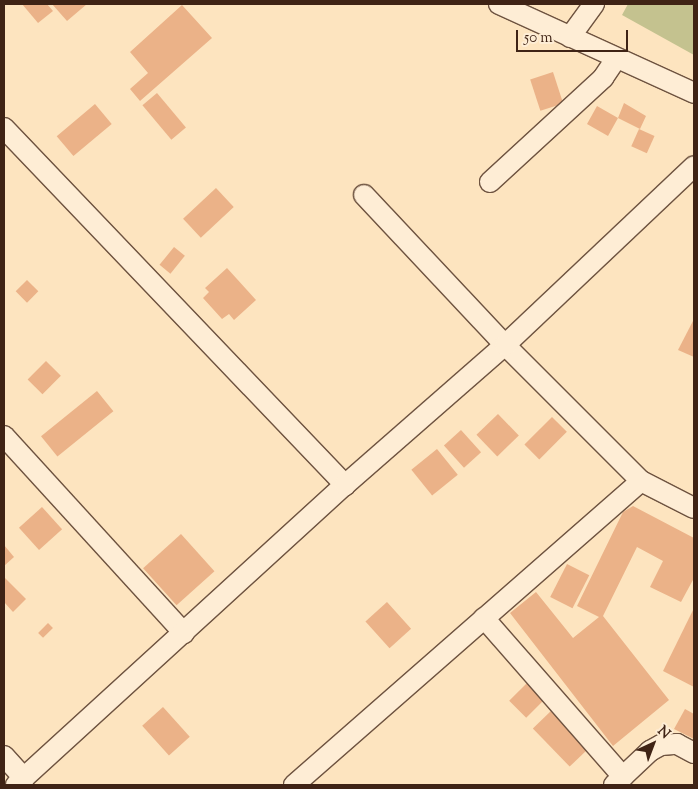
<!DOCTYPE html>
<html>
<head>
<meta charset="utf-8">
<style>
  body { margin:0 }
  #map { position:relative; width:698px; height:789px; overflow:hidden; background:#fde4bf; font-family:"Sorts Mill Goudy",serif }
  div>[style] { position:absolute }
  .green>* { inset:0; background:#c4c28f }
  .building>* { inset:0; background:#ebb288; transform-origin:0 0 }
  .roads { filter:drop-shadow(1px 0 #6e5340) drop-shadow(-1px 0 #6e5340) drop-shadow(0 1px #6e5340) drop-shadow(0 -1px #6e5340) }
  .minor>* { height:20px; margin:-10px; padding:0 10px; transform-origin:10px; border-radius:10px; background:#feedd5 }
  span { translate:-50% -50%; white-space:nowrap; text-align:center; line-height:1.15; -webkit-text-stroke:4px #feedd5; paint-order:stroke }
  .frame { position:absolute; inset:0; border:5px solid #3f2315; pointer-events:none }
  .north { position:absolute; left:628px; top:719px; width:50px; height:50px; -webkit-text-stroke:4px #feedd5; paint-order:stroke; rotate:43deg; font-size:14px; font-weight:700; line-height:20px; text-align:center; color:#3f2315 }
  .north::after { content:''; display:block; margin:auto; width:18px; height:22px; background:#3f2315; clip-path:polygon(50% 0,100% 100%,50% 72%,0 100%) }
  .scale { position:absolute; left:516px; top:30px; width:112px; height:22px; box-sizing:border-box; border:2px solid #3f2315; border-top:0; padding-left:6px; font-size:15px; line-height:18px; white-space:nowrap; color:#3f2315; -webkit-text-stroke:4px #feedd5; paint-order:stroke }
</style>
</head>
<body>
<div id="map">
  <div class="green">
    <i style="clip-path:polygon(628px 4px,694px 4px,694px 55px,622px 15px)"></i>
  </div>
  <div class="building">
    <i style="clip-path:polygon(22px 4px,47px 4px,53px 11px,38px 23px)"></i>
    <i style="clip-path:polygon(52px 4px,87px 4px,67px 21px)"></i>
    <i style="clip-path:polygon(182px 5px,212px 38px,140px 101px,130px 89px,148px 73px,130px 52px)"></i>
    <i style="left:553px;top:72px;width:33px;height:24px;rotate:72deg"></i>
    <i style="left:157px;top:93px;width:45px;height:19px;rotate:50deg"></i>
    <i style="clip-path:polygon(624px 103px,646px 116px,640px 129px,618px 118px,608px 136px,587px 124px,597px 106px,618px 118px)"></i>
    <i style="left:95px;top:104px;width:26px;height:50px;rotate:50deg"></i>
    <i style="left:639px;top:129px;width:17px;height:19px;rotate:24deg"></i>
    <i style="left:216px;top:188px;width:26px;height:45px;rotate:47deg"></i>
    <i style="left:174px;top:247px;width:14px;height:23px;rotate:39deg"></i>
    <i style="clip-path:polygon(227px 268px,256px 300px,234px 320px,229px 314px,222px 319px,203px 298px,209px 292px,205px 288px)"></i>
    <i style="left:27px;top:280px;width:16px;height:16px;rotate:45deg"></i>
    <i style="clip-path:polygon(694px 319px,694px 357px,678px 350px)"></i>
    <i style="left:46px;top:361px;width:21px;height:26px;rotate:45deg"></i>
    <i style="left:97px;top:391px;width:26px;height:72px;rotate:51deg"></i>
    <i style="left:498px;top:414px;width:30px;height:30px;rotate:46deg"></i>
    <i style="left:552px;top:417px;width:21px;height:39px;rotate:45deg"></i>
    <i style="left:461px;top:430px;width:30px;height:23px;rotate:48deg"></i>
    <i style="left:437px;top:449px;width:33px;height:33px;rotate:51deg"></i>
    <i style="clip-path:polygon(633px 506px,694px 538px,694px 578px,681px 602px,650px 587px,663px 561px,637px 547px,603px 616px,669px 700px,613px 746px,510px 613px,536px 592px,573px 638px,599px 617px,577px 606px,623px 512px)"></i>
    <i style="left:42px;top:507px;width:30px;height:31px;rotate:48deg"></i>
    <i style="left:181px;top:534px;width:50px;height:51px;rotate:48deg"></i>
    <i style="clip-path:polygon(4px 545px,14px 557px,4px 566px)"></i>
    <i style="left:567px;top:564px;width:25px;height:37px;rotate:27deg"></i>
    <i style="clip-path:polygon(5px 578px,26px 599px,13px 612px,4px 602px)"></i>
    <i style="left:387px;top:602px;width:36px;height:29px;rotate:48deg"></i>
    <i style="clip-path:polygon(694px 608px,694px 687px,663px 671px)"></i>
    <i style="left:48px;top:623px;width:7px;height:14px;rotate:45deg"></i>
    <i style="left:529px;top:681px;width:24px;height:28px;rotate:45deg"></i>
    <i style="left:163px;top:707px;width:40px;height:28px;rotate:48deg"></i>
    <i style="left:553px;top:709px;width:53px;height:28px;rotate:46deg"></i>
    <i style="clip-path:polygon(685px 709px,694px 714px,694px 739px,674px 729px)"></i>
  </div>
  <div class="roads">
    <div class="minor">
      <i style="left:499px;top:4px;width:214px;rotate:24.5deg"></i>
      <i style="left:570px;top:37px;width:41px;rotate:-54deg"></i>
      <i style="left:4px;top:128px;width:494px;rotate:46.3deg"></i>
      <i style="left:490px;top:182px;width:154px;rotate:-42.6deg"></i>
      <i style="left:603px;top:78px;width:23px;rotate:-56deg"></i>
      <i style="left:364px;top:195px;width:206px;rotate:46.8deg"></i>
      <i style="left:505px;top:345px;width:192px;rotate:45deg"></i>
      <i style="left:641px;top:481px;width:59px;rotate:27deg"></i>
      <i style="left:4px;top:436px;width:267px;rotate:47.6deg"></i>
      <i style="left:484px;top:618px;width:211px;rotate:48.8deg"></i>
      <i style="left:4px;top:756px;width:30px;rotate:48deg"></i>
      <i style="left:16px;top:785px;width:445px;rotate:-42.4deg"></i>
      <i style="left:345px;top:485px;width:213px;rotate:-41.2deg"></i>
      <i style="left:505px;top:345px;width:260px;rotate:-43.4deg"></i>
      <i style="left:294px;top:785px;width:461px;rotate:-41.2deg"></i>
      <i style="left:614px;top:785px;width:50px;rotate:-43.4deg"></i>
      <i style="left:650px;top:751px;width:13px;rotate:-29deg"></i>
      <i style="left:661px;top:745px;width:16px;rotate:-4deg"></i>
      <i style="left:677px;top:744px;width:19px;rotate:28deg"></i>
    </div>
  </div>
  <div class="frame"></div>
  <div class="north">N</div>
  <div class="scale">50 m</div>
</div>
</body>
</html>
